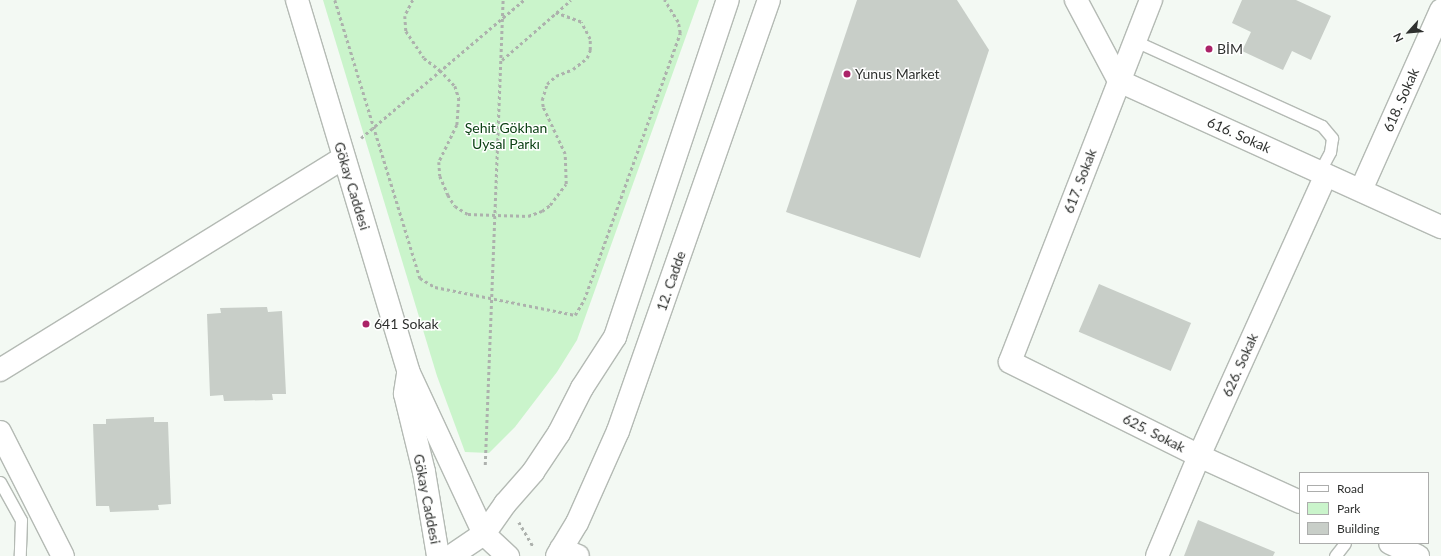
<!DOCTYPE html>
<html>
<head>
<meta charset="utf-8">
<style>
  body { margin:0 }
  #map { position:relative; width:1441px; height:556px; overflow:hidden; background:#f3f9f3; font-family:Lato,sans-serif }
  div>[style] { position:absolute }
  .green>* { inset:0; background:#caf4cb }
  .building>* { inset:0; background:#c8cec8; transform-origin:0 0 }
  .path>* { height:2.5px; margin-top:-1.25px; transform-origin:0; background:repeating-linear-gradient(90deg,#adb1ad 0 3px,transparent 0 6px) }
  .roads { filter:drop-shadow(1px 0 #b4bab4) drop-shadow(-1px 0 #b4bab4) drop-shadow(0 1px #b4bab4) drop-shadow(0 -1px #b4bab4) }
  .service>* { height:11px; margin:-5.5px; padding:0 5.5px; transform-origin:5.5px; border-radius:5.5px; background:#fff }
  .minor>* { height:22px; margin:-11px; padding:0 11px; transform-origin:11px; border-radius:11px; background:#fff }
  .secondary>* { height:22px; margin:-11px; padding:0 11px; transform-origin:11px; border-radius:11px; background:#fff }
  .dots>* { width:11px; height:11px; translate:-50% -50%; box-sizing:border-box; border:2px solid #fff; border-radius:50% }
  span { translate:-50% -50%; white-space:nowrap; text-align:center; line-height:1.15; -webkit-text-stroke:3px #fff; paint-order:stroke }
  .poi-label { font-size:14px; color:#2f312f }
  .left { translate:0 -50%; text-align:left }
  .street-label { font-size:14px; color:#2f312f }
  .park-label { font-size:14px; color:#0c4114 }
  .legend { position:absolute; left:1299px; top:472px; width:130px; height:72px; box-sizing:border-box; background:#fff; border:1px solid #acadac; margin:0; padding:5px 7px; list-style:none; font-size:12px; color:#2f312f }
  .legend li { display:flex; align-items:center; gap:8px; height:20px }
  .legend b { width:20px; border:1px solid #acadac }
  .north { position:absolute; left:1389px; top:12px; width:40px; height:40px; -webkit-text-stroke:3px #fff; paint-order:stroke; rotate:243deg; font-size:11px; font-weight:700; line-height:16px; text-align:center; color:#2f312f }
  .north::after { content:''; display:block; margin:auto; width:14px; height:18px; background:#2f312f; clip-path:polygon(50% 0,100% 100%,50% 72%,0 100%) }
</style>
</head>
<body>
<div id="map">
  <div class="green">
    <i style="clip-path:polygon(323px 0,699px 0,577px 340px,557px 372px,515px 427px,489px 453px,465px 452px,437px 376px)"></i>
  </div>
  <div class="building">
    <i style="clip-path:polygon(857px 0,957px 0,989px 50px,920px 258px,786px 212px)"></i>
    <i style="clip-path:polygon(1242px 0,1296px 0,1331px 16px,1311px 60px,1292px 51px,1283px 70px,1242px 51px,1251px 32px,1232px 23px)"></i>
    <i style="left:1099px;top:284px;width:100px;height:52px;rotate:23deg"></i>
    <i style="clip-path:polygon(267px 307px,268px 312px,282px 311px,286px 394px,272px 394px,273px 400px,224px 401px,223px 395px,210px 396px,207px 314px,221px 313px,220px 308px)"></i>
    <i style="clip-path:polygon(154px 417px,154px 422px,168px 422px,171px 504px,158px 505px,159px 510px,110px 512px,109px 506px,96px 506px,93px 424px,106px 424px,106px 419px)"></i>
    <i style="clip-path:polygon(1198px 520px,1275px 552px,1273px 556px,1184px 556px)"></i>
  </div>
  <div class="path">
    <i style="left:335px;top:0;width:291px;rotate:73deg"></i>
    <i style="left:420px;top:278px;width:17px;rotate:31deg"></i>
    <i style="left:435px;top:287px;width:143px;rotate:11.3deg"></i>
    <i style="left:575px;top:315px;width:17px;rotate:-59deg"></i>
    <i style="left:584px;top:300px;width:284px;rotate:-70.2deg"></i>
    <i style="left:680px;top:33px;width:11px;rotate:-100deg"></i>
    <i style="left:678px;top:22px;width:26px;rotate:-122deg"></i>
    <i style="left:413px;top:0;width:18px;rotate:117deg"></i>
    <i style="left:405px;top:16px;width:15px;rotate:86deg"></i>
    <i style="left:406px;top:31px;width:32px;rotate:56deg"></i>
    <i style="left:424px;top:58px;width:20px;rotate:37deg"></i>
    <i style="left:440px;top:70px;width:22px;rotate:47deg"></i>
    <i style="left:455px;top:86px;width:13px;rotate:72deg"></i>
    <i style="left:459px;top:98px;width:27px;rotate:94deg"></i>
    <i style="left:457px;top:125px;width:41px;rotate:115.9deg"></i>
    <i style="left:439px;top:162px;width:14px;rotate:86deg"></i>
    <i style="left:440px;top:176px;width:21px;rotate:67deg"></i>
    <i style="left:448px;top:195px;width:13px;rotate:58deg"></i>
    <i style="left:455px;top:206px;width:15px;rotate:32deg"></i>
    <i style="left:468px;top:214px;width:60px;rotate:1.9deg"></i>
    <i style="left:528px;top:216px;width:15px;rotate:-20deg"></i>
    <i style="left:542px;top:211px;width:10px;rotate:-37deg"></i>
    <i style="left:550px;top:205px;width:26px;rotate:-53deg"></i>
    <i style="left:566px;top:184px;width:30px;rotate:-92deg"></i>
    <i style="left:565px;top:154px;width:52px;rotate:-115.1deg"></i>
    <i style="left:543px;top:107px;width:7px;rotate:-98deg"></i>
    <i style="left:542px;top:100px;width:17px;rotate:-73deg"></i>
    <i style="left:547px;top:84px;width:12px;rotate:-42deg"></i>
    <i style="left:556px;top:76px;width:18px;rotate:-22deg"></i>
    <i style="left:573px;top:69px;width:18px;rotate:-38deg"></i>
    <i style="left:587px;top:58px;width:9px;rotate:-69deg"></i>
    <i style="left:590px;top:50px;width:11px;rotate:-90deg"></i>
    <i style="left:590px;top:39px;width:19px;rotate:-118deg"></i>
    <i style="left:581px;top:22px;width:27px;rotate:-160deg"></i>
    <i style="left:502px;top:60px;width:91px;rotate:-41deg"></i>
    <i style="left:361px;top:138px;width:214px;rotate:-40.3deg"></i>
    <i style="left:485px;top:465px;width:465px;rotate:-87.8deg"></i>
    <i style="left:519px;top:522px;width:28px;rotate:60deg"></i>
  </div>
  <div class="roads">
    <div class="service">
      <i style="left:1135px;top:41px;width:205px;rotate:24.4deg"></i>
      <i style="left:1322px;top:126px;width:16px;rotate:50deg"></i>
      <i style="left:1332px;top:138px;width:14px;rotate:98deg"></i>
      <i style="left:1330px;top:152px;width:21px;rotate:118deg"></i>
      <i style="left:0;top:482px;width:43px;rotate:61.1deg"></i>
      <i style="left:21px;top:520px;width:36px;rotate:92deg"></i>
      <i style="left:1335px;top:556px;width:16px;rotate:-52deg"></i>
    </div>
    <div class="minor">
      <i style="left:1076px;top:0;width:92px;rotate:62deg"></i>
      <i style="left:1119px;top:81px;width:354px;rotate:24.4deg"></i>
      <i style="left:1151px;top:0;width:388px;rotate:111.3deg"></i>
      <i style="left:1010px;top:362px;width:211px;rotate:26.4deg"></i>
      <i style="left:1199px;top:456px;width:111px;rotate:24.5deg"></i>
      <i style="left:1361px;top:190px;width:197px;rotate:-66deg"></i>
      <i style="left:0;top:370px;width:403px;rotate:-31.7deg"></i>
      <i style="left:0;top:432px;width:139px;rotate:63.1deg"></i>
      <i style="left:1390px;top:543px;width:31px;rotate:25deg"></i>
      <i style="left:561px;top:549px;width:18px;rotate:22deg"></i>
      <i style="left:1157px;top:556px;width:108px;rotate:-67.2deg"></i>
      <i style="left:1199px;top:456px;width:308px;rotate:-65.7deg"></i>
    </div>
    <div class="secondary">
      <i style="left:297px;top:0;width:387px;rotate:73.3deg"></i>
      <i style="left:408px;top:371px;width:180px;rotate:65deg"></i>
      <i style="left:484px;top:534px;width:33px;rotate:43deg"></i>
      <i style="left:408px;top:374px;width:20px;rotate:99deg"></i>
      <i style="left:405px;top:394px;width:80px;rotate:76.3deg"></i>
      <i style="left:424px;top:472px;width:85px;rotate:80.5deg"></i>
      <i style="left:451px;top:556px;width:40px;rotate:-34deg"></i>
      <i style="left:484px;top:534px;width:37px;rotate:-55deg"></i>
      <i style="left:505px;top:504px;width:43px;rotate:-48.8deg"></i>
      <i style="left:533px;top:472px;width:47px;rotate:-56.3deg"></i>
      <i style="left:559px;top:433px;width:51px;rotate:-62.9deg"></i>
      <i style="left:582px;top:388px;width:61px;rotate:-57.1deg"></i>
      <i style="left:615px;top:337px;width:355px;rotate:-71.5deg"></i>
      <i style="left:557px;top:556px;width:39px;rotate:-59deg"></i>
      <i style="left:577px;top:523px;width:101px;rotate:-66deg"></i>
      <i style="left:618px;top:431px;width:457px;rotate:-70.7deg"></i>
    </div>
  </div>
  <div class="dots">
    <i style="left:1209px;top:49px;background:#ab2368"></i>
    <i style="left:847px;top:74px;background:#ab2368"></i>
    <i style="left:366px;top:324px;background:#ab2368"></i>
  </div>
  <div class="poi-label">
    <span class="left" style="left:1217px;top:49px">BİM</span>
    <span class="left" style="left:855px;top:74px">Yunus Market</span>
    <span class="left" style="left:374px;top:324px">641 Sokak</span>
  </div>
  <div class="street-label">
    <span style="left:1401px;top:100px;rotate:-66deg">618. Sokak</span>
    <span style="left:1239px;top:135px;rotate:24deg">616. Sokak</span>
    <span style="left:1080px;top:181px;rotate:-69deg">617. Sokak</span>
    <span style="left:352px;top:186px;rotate:73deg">Gökay Caddesi</span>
    <span style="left:671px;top:281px;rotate:-71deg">12. Cadde</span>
    <span style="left:1240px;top:365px;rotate:-66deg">626. Sokak</span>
    <span style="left:1154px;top:433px;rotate:27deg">625. Sokak</span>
    <span style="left:427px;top:499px;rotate:79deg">Gökay Caddesi</span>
  </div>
  <div class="park-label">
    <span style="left:506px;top:136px">Şehit Gökhan<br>Uysal Parkı</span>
  </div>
  <ul class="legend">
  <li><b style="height:5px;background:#fff"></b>Road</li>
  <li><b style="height:11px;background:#caf4cb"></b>Park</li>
  <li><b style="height:11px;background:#c8cec8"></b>Building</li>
  </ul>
  <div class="north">N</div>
</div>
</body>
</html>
